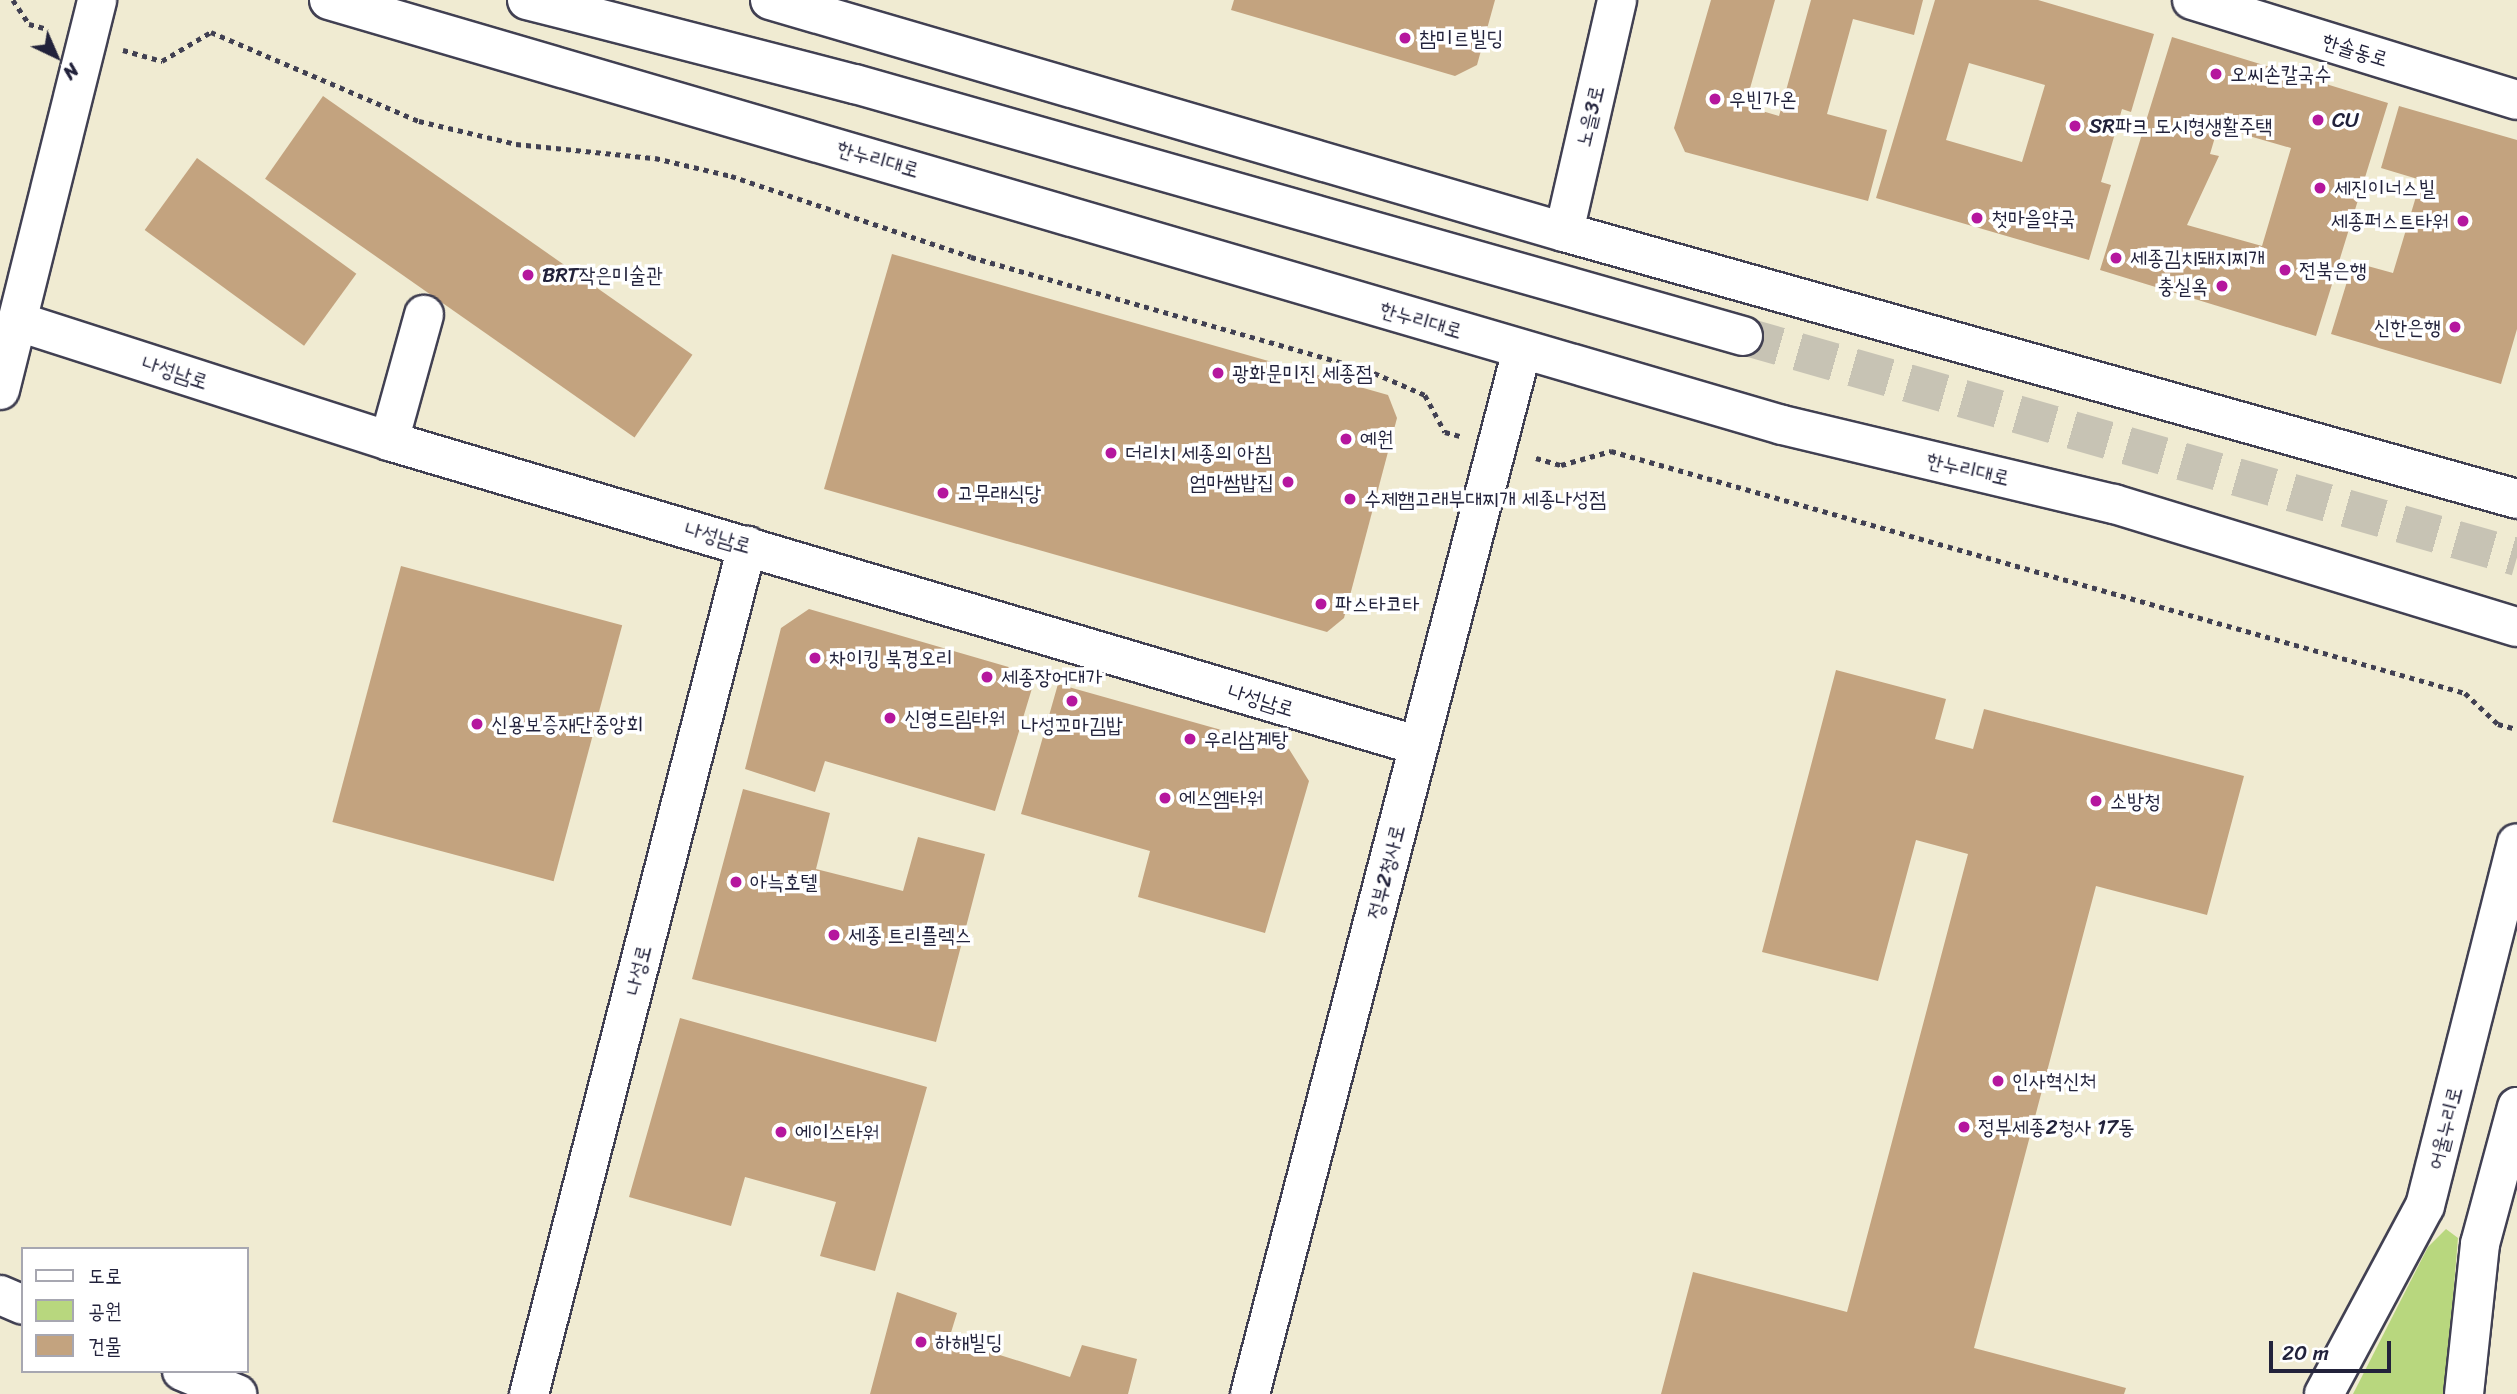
<!DOCTYPE html>
<html>
<head>
<meta charset="utf-8">
<style>
  body { margin:0 }
  #map { position:relative; width:2517px; height:1394px; overflow:hidden; background:#f0ebd2; font-family:Sriracha,"Poor Story",sans-serif }
  div>[style] { position:absolute }
  .green>* { inset:0; background:#b8d77e }
  .building>* { inset:0; background:#c3a37f; transform-origin:0 0 }
  .minor-tunnel>* { height:38px; margin-top:-19px; transform-origin:0; background:repeating-linear-gradient(90deg,#c7c3b4 0 38px,transparent 0 57px) }
  .path>* { height:4.5px; margin-top:-2.25px; transform-origin:0; background:repeating-linear-gradient(90deg,#414052 0 5px,transparent 0 10px) }
  .roads { filter:drop-shadow(2px 0 #414052) drop-shadow(-2px 0 #414052) drop-shadow(0 2px #414052) drop-shadow(0 -2px #414052) }
  .minor>* { height:38px; margin:-19px; padding:0 19px; transform-origin:19px; border-radius:19px; background:#fff }
  .dots>* { width:19px; height:19px; translate:-50% -50%; box-sizing:border-box; border:4px solid #fff; border-radius:50% }
  span { translate:-50% -50%; white-space:nowrap; text-align:center; line-height:1.15; -webkit-text-stroke:7px #fff; paint-order:stroke }
  .poi-label { font-size:21px; color:#22223b }
  .left { translate:0 -50%; text-align:left }
  .right { translate:-100% -50%; text-align:right }
  .street-label { font-size:21px; color:#22223b }
  .legend { position:absolute; left:21px; top:1247px; width:228px; height:126px; box-sizing:border-box; background:#fff; border:2px solid #a7a7b1; margin:0; padding:9px 12px; list-style:none; font-size:21px; color:#22223b }
  .legend li { display:flex; align-items:center; gap:14px; height:35px }
  .legend b { width:35px; border:2px solid #a7a7b1 }
  .north { position:absolute; left:21px; top:21px; width:70px; height:70px; -webkit-text-stroke:5px #fff; paint-order:stroke; rotate:136deg; font-size:19px; font-weight:700; line-height:28px; text-align:center; color:#22223b }
  .north::after { content:''; display:block; margin:auto; width:24px; height:32px; background:#22223b; clip-path:polygon(50% 0,100% 100%,50% 72%,0 100%) }
  .scale { position:absolute; left:2269px; top:1341px; width:122px; height:32px; box-sizing:border-box; border:4px solid #22223b; border-top:0; padding-left:9px; font-size:21px; line-height:24px; white-space:nowrap; color:#22223b; -webkit-text-stroke:5px #fff; paint-order:stroke }
</style>
</head>
<body>
<div id="map">
  <div class="green">
    <i style="clip-path:polygon(2446px 1229px,2458px 1238px,2445px 1394px,2353px 1394px,2428px 1247px)"></i>
  </div>
  <div class="building">
    <i style="clip-path:polygon(1234px 0,1495px 0,1477px 65px,1455px 76px,1231px 10px)"></i>
    <i style="clip-path:polygon(1711px 0,1775px 0,1745px 106px,1779px 116px,1811px 0,1923px 0,1914px 35px,1853px 19px,1833px 92px,1827px 114px,1887px 130px,1868px 201px,1685px 152px,1674px 128px)"></i>
    <i style="clip-path:polygon(evenodd,1935px 0,2038px 0,2154px 34px,2131px 112px,2122px 109px,2101px 182px,2111px 185px,2089px 260px,1876px 198px,1935px 0,1969px 63px,2045px 85px,2022px 162px,1946px 140px,1969px 63px)"></i>
    <i style="clip-path:polygon(evenodd,2172px 37px,2388px 103px,2316px 336px,2100px 270px,2172px 37px,2218px 127px,2291px 148px,2262px 246px,2187px 225px,2219px 156px,2210px 154px,2218px 127px)"></i>
    <i style="left:323px;top:96px;width:451px;height:101px;rotate:35deg"></i>
    <i style="clip-path:polygon(2399px 106px,2517px 140px,2517px 329px,2501px 384px,2331px 334px,2353px 262px,2393px 273px,2421px 180px,2381px 168px)"></i>
    <i style="left:197px;top:158px;width:197px;height:89px;rotate:36deg"></i>
    <i style="clip-path:polygon(892px 254px,1388px 395px,1397px 418px,1344px 618px,1327px 632px,824px 489px)"></i>
    <i style="left:401px;top:566px;width:229px;height:265px;rotate:15deg"></i>
    <i style="clip-path:polygon(809px 609px,1036px 675px,995px 811px,825px 761px,815px 792px,745px 769px,781px 628px)"></i>
    <i style="clip-path:polygon(1836px 670px,1946px 699px,1935px 739px,1973px 749px,1984px 709px,2244px 776px,2207px 915px,2096px 886px,1974px 1348px,2126px 1388px,2124px 1394px,1661px 1394px,1693px 1272px,1847px 1312px,1968px 854px,1916px 840px,1878px 981px,1762px 952px)"></i>
    <i style="clip-path:polygon(1058px 684px,1289px 749px,1309px 781px,1265px 933px,1138px 897px,1150px 851px,1021px 814px)"></i>
    <i style="clip-path:polygon(743px 789px,830px 813px,816px 869px,903px 891px,918px 837px,985px 854px,936px 1042px,692px 979px)"></i>
    <i style="clip-path:polygon(680px 1018px,927px 1087px,875px 1271px,820px 1256px,836px 1202px,745px 1177px,731px 1226px,629px 1197px)"></i>
    <i style="clip-path:polygon(897px 1292px,957px 1313px,949px 1339px,1070px 1377px,1082px 1345px,1137px 1359px,1128px 1394px,870px 1394px)"></i>
  </div>
  <div class="minor-tunnel">
    <i style="left:1743px;top:336px;width:805px;rotate:15.94deg"></i>
  </div>
  <div class="path">
    <i style="left:13px;top:0;width:29px;rotate:56deg"></i>
    <i style="left:29px;top:24px;width:20px;rotate:15deg"></i>
    <i style="left:123px;top:50px;width:41px;rotate:15.8deg"></i>
    <i style="left:162px;top:61px;width:57px;rotate:-30.6deg"></i>
    <i style="left:211px;top:32px;width:226px;rotate:23.2deg"></i>
    <i style="left:419px;top:121px;width:100px;rotate:13.3deg"></i>
    <i style="left:516px;top:144px;width:140px;rotate:5.8deg"></i>
    <i style="left:655px;top:158px;width:78px;rotate:13.3deg"></i>
    <i style="left:731px;top:176px;width:253px;rotate:18.6deg"></i>
    <i style="left:971px;top:257px;width:410px;rotate:15.9deg"></i>
    <i style="left:1365px;top:369px;width:65px;rotate:23.4deg"></i>
    <i style="left:1425px;top:395px;width:42px;rotate:61.6deg"></i>
    <i style="left:1445px;top:432px;width:16px;rotate:15deg"></i>
    <i style="left:1536px;top:458px;width:26px;rotate:16deg"></i>
    <i style="left:1561px;top:465px;width:52px;rotate:-15.6deg"></i>
    <i style="left:1611px;top:451px;width:888px;rotate:15.82deg"></i>
    <i style="left:2465px;top:693px;width:45px;rotate:43.2deg"></i>
    <i style="left:2498px;top:724px;width:20px;rotate:15deg"></i>
  </div>
  <div class="roads">
    <div class="minor">
      <i style="left:329px;top:0;width:1514px;rotate:16.3deg"></i>
      <i style="left:1782px;top:425px;width:341px;rotate:13.4deg"></i>
      <i style="left:2114px;top:504px;width:421px;rotate:17deg"></i>
      <i style="left:527px;top:0;width:339px;rotate:14.4deg"></i>
      <i style="left:855px;top:84px;width:923px;rotate:15.84deg"></i>
      <i style="left:770px;top:0;width:827px;rotate:16.29deg"></i>
      <i style="left:1564px;top:232px;width:990px;rotate:15.65deg"></i>
      <i style="left:2192px;top:0;width:340px;rotate:17.1deg"></i>
      <i style="left:1564px;top:232px;width:238px;rotate:-77.1deg"></i>
      <i style="left:19px;top:322px;width:389px;rotate:17.8deg"></i>
      <i style="left:389px;top:441px;width:1074px;rotate:16.49deg"></i>
      <i style="left:0;top:390px;width:402px;rotate:-76deg"></i>
      <i style="left:389px;top:441px;width:131px;rotate:-74.5deg"></i>
      <i style="left:0;top:1295px;width:25px;rotate:23deg"></i>
      <i style="left:182px;top:1371px;width:60px;rotate:22.7deg"></i>
      <i style="left:529px;top:1394px;width:876px;rotate:-75.58deg"></i>
      <i style="left:1250px;top:1394px;width:1079px;rotate:-75.4deg"></i>
      <i style="left:2324px;top:1394px;width:213px;rotate:-61.8deg"></i>
      <i style="left:2425px;top:1206px;width:374px;rotate:-75.8deg"></i>
      <i style="left:2464px;top:1394px;width:151px;rotate:-83.9deg"></i>
      <i style="left:2480px;top:1244px;width:142px;rotate:-74.9deg"></i>
    </div>
  </div>
  <div class="dots">
    <i style="left:1405px;top:38px;background:#b5179e"></i>
    <i style="left:2216px;top:74px;background:#b5179e"></i>
    <i style="left:1715px;top:99px;background:#b5179e"></i>
    <i style="left:2318px;top:120px;background:#b5179e"></i>
    <i style="left:2075px;top:126px;background:#b5179e"></i>
    <i style="left:2320px;top:188px;background:#b5179e"></i>
    <i style="left:1977px;top:218px;background:#b5179e"></i>
    <i style="left:2463px;top:221px;background:#b5179e"></i>
    <i style="left:2116px;top:258px;background:#b5179e"></i>
    <i style="left:2285px;top:270px;background:#b5179e"></i>
    <i style="left:528px;top:275px;background:#b5179e"></i>
    <i style="left:2222px;top:286px;background:#b5179e"></i>
    <i style="left:2455px;top:327px;background:#b5179e"></i>
    <i style="left:1218px;top:373px;background:#b5179e"></i>
    <i style="left:1346px;top:439px;background:#b5179e"></i>
    <i style="left:1111px;top:453px;background:#b5179e"></i>
    <i style="left:1288px;top:482px;background:#b5179e"></i>
    <i style="left:943px;top:493px;background:#b5179e"></i>
    <i style="left:1350px;top:499px;background:#b5179e"></i>
    <i style="left:1321px;top:604px;background:#b5179e"></i>
    <i style="left:815px;top:658px;background:#b5179e"></i>
    <i style="left:987px;top:677px;background:#b5179e"></i>
    <i style="left:1072px;top:701px;background:#b5179e"></i>
    <i style="left:890px;top:718px;background:#b5179e"></i>
    <i style="left:477px;top:724px;background:#b5179e"></i>
    <i style="left:1190px;top:739px;background:#b5179e"></i>
    <i style="left:1165px;top:798px;background:#b5179e"></i>
    <i style="left:2096px;top:801px;background:#b5179e"></i>
    <i style="left:736px;top:882px;background:#b5179e"></i>
    <i style="left:834px;top:935px;background:#b5179e"></i>
    <i style="left:1998px;top:1081px;background:#b5179e"></i>
    <i style="left:1964px;top:1127px;background:#b5179e"></i>
    <i style="left:781px;top:1132px;background:#b5179e"></i>
    <i style="left:921px;top:1342px;background:#b5179e"></i>
  </div>
  <div class="poi-label">
    <span class="left" style="left:1419px;top:38px">참미르빌딩</span>
    <span class="left" style="left:2230px;top:74px">오씨손칼국수</span>
    <span class="left" style="left:1729px;top:99px">우빈가온</span>
    <span class="left" style="left:2332px;top:120px">CU</span>
    <span class="left" style="left:2089px;top:126px">SR파크 도시형생활주택</span>
    <span class="left" style="left:2334px;top:188px">세진이너스빌</span>
    <span class="left" style="left:1991px;top:218px">첫마을약국</span>
    <span class="right" style="left:2449px;top:221px">세종퍼스트타워</span>
    <span class="left" style="left:2130px;top:258px">세종김치돼지찌개</span>
    <span class="left" style="left:2299px;top:270px">전북은행</span>
    <span class="left" style="left:542px;top:275px">BRT작은미술관</span>
    <span class="right" style="left:2208px;top:286px">충실옥</span>
    <span class="right" style="left:2441px;top:327px">신한은행</span>
    <span class="left" style="left:1232px;top:373px">광화문미진 세종점</span>
    <span class="left" style="left:1360px;top:439px">예원</span>
    <span class="left" style="left:1125px;top:453px">더리치 세종의 아침</span>
    <span class="right" style="left:1274px;top:482px">엄마쌈밥집</span>
    <span class="left" style="left:957px;top:493px">고무래식당</span>
    <span class="left" style="left:1364px;top:499px">수제햄고래부대찌개 세종나성점</span>
    <span class="left" style="left:1335px;top:604px">파스타코타</span>
    <span class="left" style="left:829px;top:658px">차이킹 북경오리</span>
    <span class="left" style="left:1001px;top:677px">세종장어대가</span>
    <span class="left" style="left:904px;top:718px">신영드림타워</span>
    <span class="left" style="left:491px;top:724px">신용보증재단중앙회</span>
    <span style="left:1072px;top:725px">나성꼬마김밥</span>
    <span class="left" style="left:1204px;top:739px">우리삼계탕</span>
    <span class="left" style="left:1179px;top:798px">에스엠타워</span>
    <span class="left" style="left:2110px;top:801px">소방청</span>
    <span class="left" style="left:750px;top:882px">아늑호텔</span>
    <span class="left" style="left:848px;top:935px">세종 트리플렉스</span>
    <span class="left" style="left:2012px;top:1081px">인사혁신처</span>
    <span class="left" style="left:1978px;top:1127px">정부세종2청사 17동</span>
    <span class="left" style="left:795px;top:1132px">에이스타워</span>
    <span class="left" style="left:935px;top:1342px">하해빌딩</span>
  </div>
  <div class="street-label">
    <span style="left:2355px;top:50px;rotate:17deg">한솔동로</span>
    <span style="left:1590px;top:116px;rotate:-77deg">노을3로</span>
    <span style="left:878px;top:159px;rotate:16deg">한누리대로</span>
    <span style="left:1421px;top:320px;rotate:16deg">한누리대로</span>
    <span style="left:175px;top:372px;rotate:18deg">나성남로</span>
    <span style="left:1968px;top:469px;rotate:13deg">한누리대로</span>
    <span style="left:718px;top:537px;rotate:16deg">나성남로</span>
    <span style="left:1261px;top:700px;rotate:17deg">나성남로</span>
    <span style="left:1386px;top:872px;rotate:-76deg">정부2청사로</span>
    <span style="left:638px;top:970px;rotate:-76deg">나성로</span>
    <span style="left:2445px;top:1128px;rotate:-76deg">어울누리로</span>
  </div>
  <ul class="legend">
  <li><b style="height:9px;background:#fff"></b>도로</li>
  <li><b style="height:19px;background:#b8d77e"></b>공원</li>
  <li><b style="height:19px;background:#c3a37f"></b>건물</li>
  </ul>
  <div class="north">N</div>
  <div class="scale">20 m</div>
</div>
</body>
</html>
